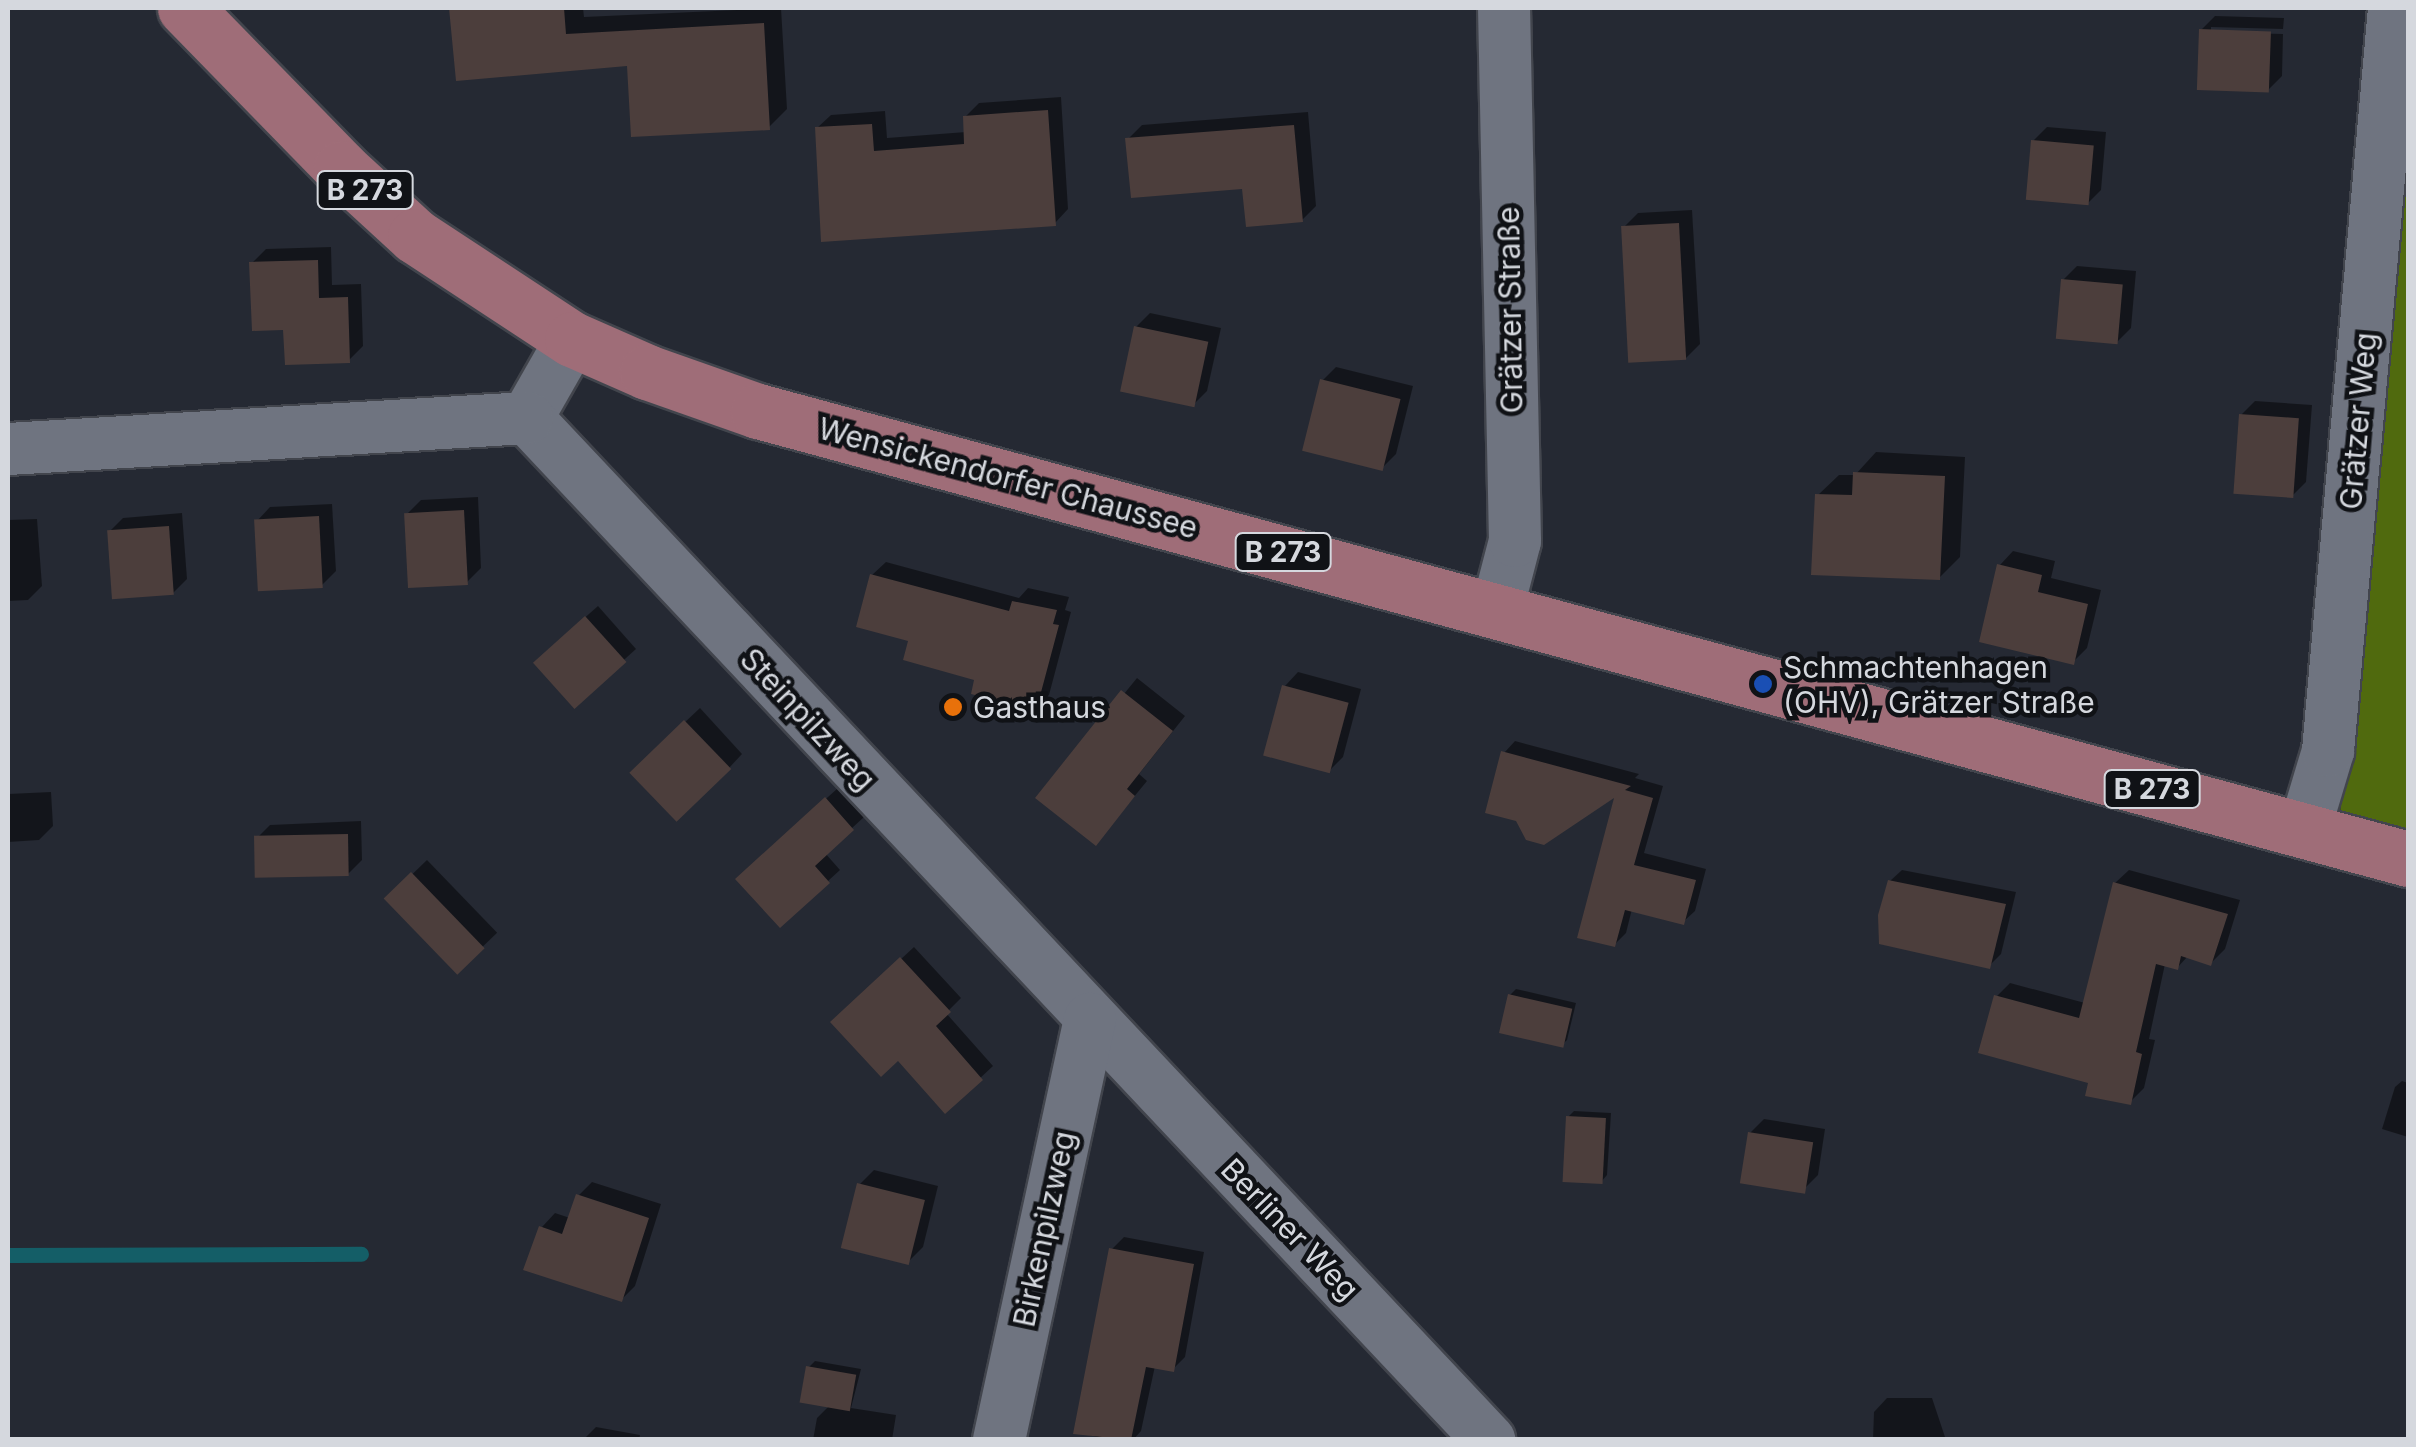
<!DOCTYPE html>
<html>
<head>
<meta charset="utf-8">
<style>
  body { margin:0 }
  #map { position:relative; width:2416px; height:1447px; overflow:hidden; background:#252933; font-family:Inter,sans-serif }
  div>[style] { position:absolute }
  .forest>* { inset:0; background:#506a0e }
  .shadow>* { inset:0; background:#0007; transform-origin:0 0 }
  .stream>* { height:15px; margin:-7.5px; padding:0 7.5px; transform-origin:7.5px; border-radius:7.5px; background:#145e67 }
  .building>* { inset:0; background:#4c3e3c; transform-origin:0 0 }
  .roads { filter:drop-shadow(2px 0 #42454d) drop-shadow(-2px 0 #42454d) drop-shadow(0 2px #42454d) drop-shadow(0 -2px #42454d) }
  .minor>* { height:52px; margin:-26px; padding:0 26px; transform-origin:26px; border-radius:26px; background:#6f7480 }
  .primary>* { height:55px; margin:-27.5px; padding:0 27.5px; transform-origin:27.5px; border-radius:27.5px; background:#9f6d78 }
  .dots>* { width:28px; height:28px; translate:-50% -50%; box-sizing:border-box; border:5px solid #101216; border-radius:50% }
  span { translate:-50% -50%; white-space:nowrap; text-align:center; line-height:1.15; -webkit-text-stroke:9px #101216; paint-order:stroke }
  .shield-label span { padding:2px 8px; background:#101216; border:2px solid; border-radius:8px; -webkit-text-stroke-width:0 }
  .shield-label { font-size:28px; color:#d5d8de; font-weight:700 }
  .street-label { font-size:30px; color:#d5d8de }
  .poi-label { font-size:30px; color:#d5d8de }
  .left { translate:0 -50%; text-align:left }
  .frame { position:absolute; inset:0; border:10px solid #d5d8de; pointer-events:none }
</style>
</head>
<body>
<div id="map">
  <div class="forest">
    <i style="clip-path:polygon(2408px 80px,2408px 845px,2339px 826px,2377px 376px)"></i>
  </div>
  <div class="shadow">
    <i style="clip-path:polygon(451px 8px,583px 8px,584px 17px,781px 8px,787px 109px,769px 127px,629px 63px,458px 78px)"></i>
    <i style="clip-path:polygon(2215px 16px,2284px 18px,2283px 29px,2211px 27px,2211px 32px,2283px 34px,2282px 76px,2268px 90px,2201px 30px)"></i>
    <i style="clip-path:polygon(1061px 97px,1068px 209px,1055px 223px,817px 128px,831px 115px,885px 111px,887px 138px,966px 132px,965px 117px,979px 103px)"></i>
    <i style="clip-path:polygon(1308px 112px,1316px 206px,1302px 220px,1245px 187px,1128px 139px,1142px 125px)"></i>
    <i style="clip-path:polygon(2047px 127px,2106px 132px,2101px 190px,2087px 204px,2033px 141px)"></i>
    <i style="clip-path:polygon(1692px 210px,1700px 344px,1686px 358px,1624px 227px,1638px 213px)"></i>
    <i style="clip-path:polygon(331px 247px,332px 285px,361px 284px,363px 346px,349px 360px,286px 327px,252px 263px,266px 249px)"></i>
    <i style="clip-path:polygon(2077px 266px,2136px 271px,2131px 328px,2117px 342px,2063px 280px)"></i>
    <i style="clip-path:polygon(1150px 313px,1221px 328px,1207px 391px,1193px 405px,1136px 327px)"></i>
    <i style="clip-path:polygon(1336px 367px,1413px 386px,1396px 454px,1382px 468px,1322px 381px)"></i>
    <i style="clip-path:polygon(2255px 401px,2312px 405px,2306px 482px,2292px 496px,2241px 415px)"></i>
    <i style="clip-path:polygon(1876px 452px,1965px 457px,1960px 557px,1939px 578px,1818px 495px,1839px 475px,1855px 475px)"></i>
    <i style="clip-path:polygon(478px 497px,481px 568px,467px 582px,407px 514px,421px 500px)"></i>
    <i style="clip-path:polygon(332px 504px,336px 571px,322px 585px,257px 521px,270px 507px)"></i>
    <i style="clip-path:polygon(182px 513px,187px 579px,173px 593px,109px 532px,123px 518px)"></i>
    <i style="clip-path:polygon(37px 519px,42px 586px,28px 600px,8px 601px,8px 520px)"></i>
    <i style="clip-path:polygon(2013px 551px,2055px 561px,2051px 578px,2101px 590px,2087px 648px,2073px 662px,2000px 565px)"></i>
    <i style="clip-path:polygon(886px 562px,1019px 598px,1028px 588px,1069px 597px,1065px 610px,1071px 612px,1049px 695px,1035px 708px,911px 639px,872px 575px)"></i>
    <i style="clip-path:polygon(598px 606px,636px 649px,574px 705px,547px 651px)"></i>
    <i style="clip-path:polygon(1298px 672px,1361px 689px,1343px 757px,1329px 771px,1285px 686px)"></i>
    <i style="clip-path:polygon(1137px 678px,1185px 716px,1139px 774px,1147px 781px,1096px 843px,1039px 798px)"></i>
    <i style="clip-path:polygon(700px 708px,742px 754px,729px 768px,632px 772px)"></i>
    <i style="clip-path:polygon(1515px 741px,1639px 774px,1635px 778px,1663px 786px,1644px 853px,1706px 869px,1695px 911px,1683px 922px,1632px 909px,1626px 933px,1614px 945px,1618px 792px,1504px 753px)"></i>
    <i style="clip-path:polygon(838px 788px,864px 817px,825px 853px,840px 870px,780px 925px,749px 868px)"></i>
    <i style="clip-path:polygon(51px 792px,53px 826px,39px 840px,8px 842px,8px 794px)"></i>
    <i style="clip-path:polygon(361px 821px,362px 860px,348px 874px,256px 839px,270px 825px)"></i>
    <i style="left:427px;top:860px;width:101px;height:55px;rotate:46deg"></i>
    <i style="clip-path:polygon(1902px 870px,2016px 892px,2001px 954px,1989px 966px,1890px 881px)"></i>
    <i style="clip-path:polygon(2129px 870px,2240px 900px,2225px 949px,2211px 963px,2188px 956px,2177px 968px,2165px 964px,2149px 1039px,2155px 1040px,2144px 1088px,2130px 1102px,2091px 1082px,1996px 997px,2010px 983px,2085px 1003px,2115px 883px)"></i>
    <i style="clip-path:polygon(914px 947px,961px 998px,946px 1013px,993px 1066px,945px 1111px,898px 1058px,845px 1011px)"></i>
    <i style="clip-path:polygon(1516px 989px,1576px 1003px,1567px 1040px,1561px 1046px,1510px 995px)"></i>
    <i style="clip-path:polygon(2402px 1081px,2408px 1083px,2408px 1137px,2382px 1129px,2395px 1087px)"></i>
    <i style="clip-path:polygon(1574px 1111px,1611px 1113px,1607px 1175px,1601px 1182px,1568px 1117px)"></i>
    <i style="clip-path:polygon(1764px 1119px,1825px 1129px,1818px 1175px,1804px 1189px,1750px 1133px)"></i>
    <i style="clip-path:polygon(874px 1170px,938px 1186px,923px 1247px,909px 1261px,860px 1184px)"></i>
    <i style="clip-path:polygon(592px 1182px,661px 1204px,635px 1286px,621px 1300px,542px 1227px,555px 1213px,570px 1218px,578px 1196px)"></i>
    <i style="clip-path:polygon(1124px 1237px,1204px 1252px,1185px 1357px,1173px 1369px,1155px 1366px,1141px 1431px,1133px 1440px,1110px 1440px,1076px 1432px,1111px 1250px)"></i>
    <i style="clip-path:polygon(815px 1361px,861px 1369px,851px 1408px,896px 1415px,892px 1440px,813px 1440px,817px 1418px,829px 1406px,809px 1367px)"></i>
    <i style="clip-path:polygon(1887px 1398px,1932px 1398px,1946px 1440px,1873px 1440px,1874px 1412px)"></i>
    <i style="clip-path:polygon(596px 1427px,640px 1435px,639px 1440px,583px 1440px)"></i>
  </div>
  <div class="stream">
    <i style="left:8px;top:1255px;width:353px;rotate:-0.2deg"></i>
  </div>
  <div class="building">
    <i style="clip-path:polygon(449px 8px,564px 8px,566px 34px,764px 23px,770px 130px,631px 137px,627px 66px,456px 81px)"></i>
    <i style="left:2199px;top:29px;width:72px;height:61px;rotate:2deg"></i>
    <i style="clip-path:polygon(1048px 110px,1056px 226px,821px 242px,815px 127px,872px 124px,874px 151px,964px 144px,963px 116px)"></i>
    <i style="clip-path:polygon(1294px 125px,1303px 222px,1246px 227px,1242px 189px,1131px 198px,1125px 138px)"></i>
    <i style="left:2031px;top:140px;width:63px;height:60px;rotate:5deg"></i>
    <i style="left:1679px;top:223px;width:137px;height:58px;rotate:87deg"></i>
    <i style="clip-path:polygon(318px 260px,319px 298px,348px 297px,350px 363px,285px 365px,283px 330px,252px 331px,249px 262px)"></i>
    <i style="left:2061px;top:279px;width:62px;height:60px;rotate:5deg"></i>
    <i style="left:1134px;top:326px;width:76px;height:67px;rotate:12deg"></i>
    <i style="left:1320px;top:379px;width:83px;height:74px;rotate:14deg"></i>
    <i style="left:2239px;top:414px;width:60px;height:80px;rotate:4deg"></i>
    <i style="clip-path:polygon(1853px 472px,1945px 476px,1940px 580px,1811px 575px,1815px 494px,1852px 495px)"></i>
    <i style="left:464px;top:510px;width:75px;height:60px;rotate:87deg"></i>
    <i style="left:319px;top:516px;width:72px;height:65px;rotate:87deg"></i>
    <i style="left:169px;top:526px;width:69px;height:62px;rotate:86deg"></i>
    <i style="clip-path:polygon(1997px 564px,2042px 575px,2038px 592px,2088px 604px,2074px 665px,1979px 642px)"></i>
    <i style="clip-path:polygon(870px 574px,1009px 611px,1012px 601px,1057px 610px,1053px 624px,1059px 625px,1036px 711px,971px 694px,974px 680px,903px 660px,908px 641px,856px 627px)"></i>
    <i style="left:585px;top:616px;width:62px;height:70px;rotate:48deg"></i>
    <i style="left:1282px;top:685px;width:69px;height:73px;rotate:15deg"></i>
    <i style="clip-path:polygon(1121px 690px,1173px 731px,1127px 789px,1135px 796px,1096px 846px,1035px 798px)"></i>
    <i style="left:684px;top:720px;width:68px;height:76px;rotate:46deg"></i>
    <i style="clip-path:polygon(1501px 751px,1631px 786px,1625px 790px,1653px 798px,1634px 865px,1696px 880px,1684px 925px,1625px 910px,1615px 947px,1577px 938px,1614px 798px,1544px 845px,1526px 840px,1516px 821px,1485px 813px)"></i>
    <i style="clip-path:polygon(825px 797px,854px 830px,815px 866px,830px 883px,780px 928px,735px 879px)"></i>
    <i style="left:348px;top:834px;width:42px;height:94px;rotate:89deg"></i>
    <i style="left:411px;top:872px;width:106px;height:38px;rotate:46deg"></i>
    <i style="clip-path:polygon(1888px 880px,2006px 904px,1990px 969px,1879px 944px,1878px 915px)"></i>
    <i style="clip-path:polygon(2113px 882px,2228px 914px,2211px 966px,2181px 956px,2178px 970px,2156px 964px,2136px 1052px,2142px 1054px,2131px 1105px,2085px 1096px,2088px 1083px,1978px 1053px,1994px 995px,2079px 1018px)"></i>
    <i style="clip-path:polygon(900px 957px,951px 1012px,936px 1026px,983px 1080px,945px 1114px,898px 1061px,881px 1077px,830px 1022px)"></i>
    <i style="left:1508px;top:994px;width:66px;height:40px;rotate:13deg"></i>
    <i style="left:1566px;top:1116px;width:40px;height:66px;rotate:3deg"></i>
    <i style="left:1748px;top:1132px;width:66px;height:52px;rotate:9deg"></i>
    <i style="left:857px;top:1183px;width:70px;height:67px;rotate:14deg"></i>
    <i style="clip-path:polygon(576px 1194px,649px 1218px,622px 1302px,523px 1270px,539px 1226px,562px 1234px)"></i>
    <i style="clip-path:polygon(1109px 1248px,1194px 1264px,1174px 1372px,1146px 1367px,1131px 1440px,1073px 1434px)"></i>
    <i style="left:806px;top:1366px;width:51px;height:37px;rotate:10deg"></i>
  </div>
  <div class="roads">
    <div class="minor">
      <i style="left:572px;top:339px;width:91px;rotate:119.7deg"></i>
      <i style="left:527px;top:418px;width:1404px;rotate:46.73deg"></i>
      <i style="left:8px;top:449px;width:520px;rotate:-3.42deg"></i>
      <i style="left:1497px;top:610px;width:71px;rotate:-75.4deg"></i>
      <i style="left:1515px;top:541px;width:533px;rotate:-91.18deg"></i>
      <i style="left:2304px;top:831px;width:84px;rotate:-73.3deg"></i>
      <i style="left:2328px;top:751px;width:746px;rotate:-84.92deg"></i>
      <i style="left:999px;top:1440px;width:431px;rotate:-77.8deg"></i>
    </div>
    <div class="primary">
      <i style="left:185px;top:8px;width:223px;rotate:45.7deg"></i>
      <i style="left:341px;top:168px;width:100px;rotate:42.6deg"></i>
      <i style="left:415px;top:236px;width:188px;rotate:33.3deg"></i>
      <i style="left:572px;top:339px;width:82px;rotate:23.7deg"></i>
      <i style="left:647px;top:372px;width:118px;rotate:19.4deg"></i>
      <i style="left:758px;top:411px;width:1710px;rotate:15.19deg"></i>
    </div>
  </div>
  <div class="dots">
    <i style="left:1763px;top:684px;background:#1a4fb4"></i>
    <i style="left:953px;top:707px;background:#e8710a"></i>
  </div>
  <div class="shield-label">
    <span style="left:365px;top:190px">B 273</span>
    <span style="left:1283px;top:552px">B 273</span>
    <span style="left:2152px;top:789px">B 273</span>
  </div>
  <div class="street-label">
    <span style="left:1510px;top:310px;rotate:-91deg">Grätzer Straße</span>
    <span style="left:2358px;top:421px;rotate:-85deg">Grätzer Weg</span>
    <span style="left:1008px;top:478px;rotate:15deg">Wensickendorfer Chaussee</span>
    <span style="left:808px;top:719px;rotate:47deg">Steinpilzweg</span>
    <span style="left:1044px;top:1229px;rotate:-78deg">Birkenpilzweg</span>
    <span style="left:1290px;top:1229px;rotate:46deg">Berliner Weg</span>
  </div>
  <div class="poi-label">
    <span class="left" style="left:1783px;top:684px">Schmachtenhagen<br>(OHV), Grätzer Straße</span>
    <span class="left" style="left:973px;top:707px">Gasthaus</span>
  </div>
  <div class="frame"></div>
</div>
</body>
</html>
